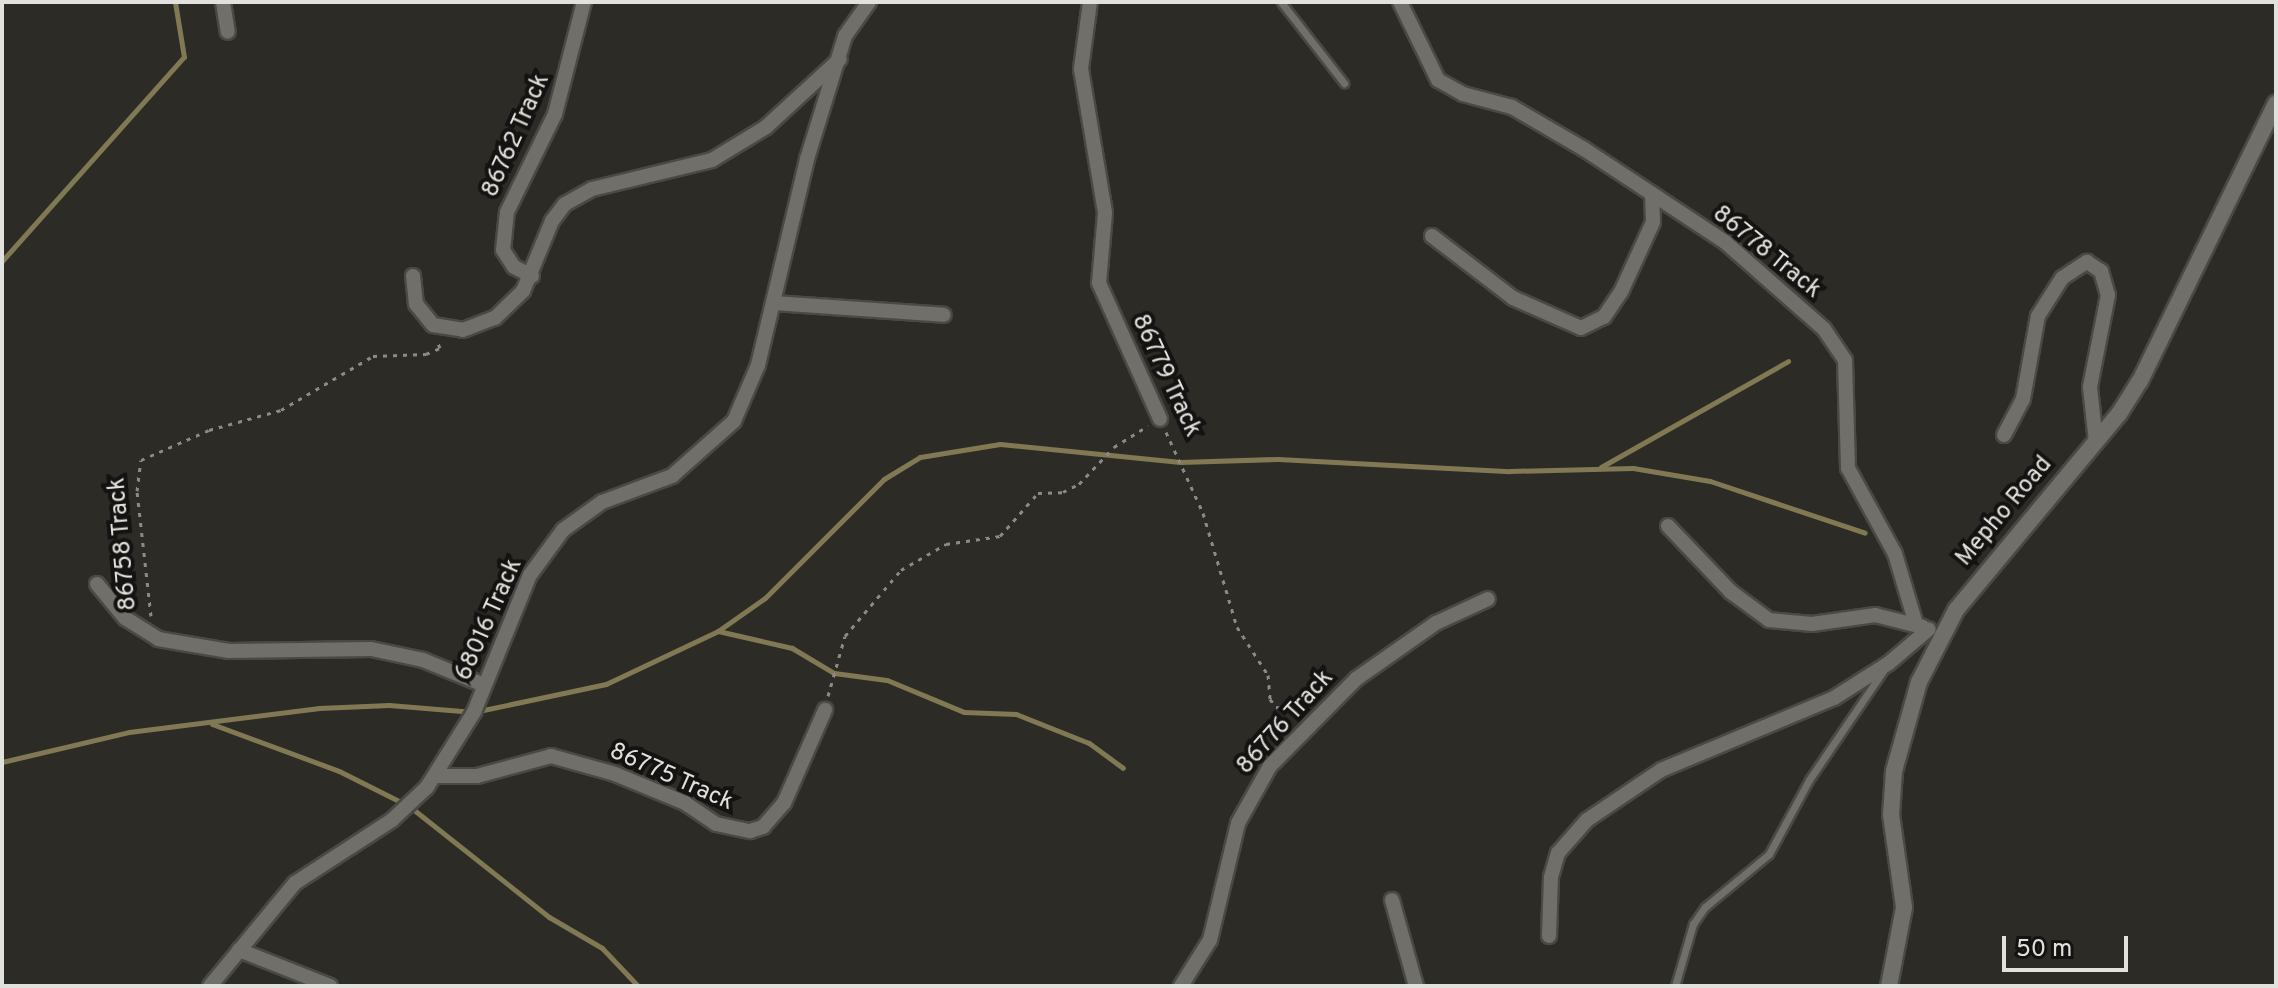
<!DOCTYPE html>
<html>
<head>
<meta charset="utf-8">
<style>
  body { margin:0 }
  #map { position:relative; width:2278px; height:988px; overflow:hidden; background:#2c2b26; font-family:Overpass,sans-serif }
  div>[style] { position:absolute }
  .stream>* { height:5px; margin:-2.5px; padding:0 2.5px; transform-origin:2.5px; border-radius:2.5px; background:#817954 }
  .path>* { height:3px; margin-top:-1.5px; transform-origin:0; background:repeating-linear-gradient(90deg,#8b8a86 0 4px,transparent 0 10px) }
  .roads { filter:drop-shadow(2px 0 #494945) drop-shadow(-2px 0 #494945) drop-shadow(0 2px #494945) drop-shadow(0 -2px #494945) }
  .service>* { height:7px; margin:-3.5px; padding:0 3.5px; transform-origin:3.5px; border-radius:3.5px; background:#706f6a }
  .minor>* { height:14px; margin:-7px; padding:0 7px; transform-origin:7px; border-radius:7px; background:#706f6a }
  .tertiary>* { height:16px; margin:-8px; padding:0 8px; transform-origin:8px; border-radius:8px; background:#706f6a }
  span { translate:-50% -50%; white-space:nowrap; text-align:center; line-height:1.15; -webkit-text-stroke:8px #141311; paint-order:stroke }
  .street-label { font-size:24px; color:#e1e1dd }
  .frame { position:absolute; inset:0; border:4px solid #e1e1dd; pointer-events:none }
  .scale { position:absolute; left:2002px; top:936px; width:126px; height:36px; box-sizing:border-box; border:4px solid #e1e1dd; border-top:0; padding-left:10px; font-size:24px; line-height:28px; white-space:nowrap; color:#e1e1dd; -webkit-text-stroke:6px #141311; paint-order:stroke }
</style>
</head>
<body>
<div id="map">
  <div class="stream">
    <i style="left:2px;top:261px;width:273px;rotate:-48.3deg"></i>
    <i style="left:184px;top:57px;width:56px;rotate:-99.3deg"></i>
    <i style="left:1601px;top:467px;width:215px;rotate:-29.5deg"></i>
    <i style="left:718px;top:631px;width:76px;rotate:12.9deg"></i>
    <i style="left:792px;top:648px;width:49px;rotate:30.8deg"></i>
    <i style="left:834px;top:673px;width:53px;rotate:7.5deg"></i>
    <i style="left:887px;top:680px;width:83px;rotate:22.6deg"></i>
    <i style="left:964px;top:712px;width:52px;rotate:2.2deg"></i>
    <i style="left:1016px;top:714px;width:79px;rotate:21.7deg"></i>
    <i style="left:1089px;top:743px;width:42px;rotate:36.3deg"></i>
    <i style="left:212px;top:724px;width:135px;rotate:20.3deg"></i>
    <i style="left:339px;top:771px;width:78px;rotate:26.6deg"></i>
    <i style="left:409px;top:806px;width:179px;rotate:38.4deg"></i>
    <i style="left:549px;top:917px;width:61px;rotate:30.3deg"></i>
    <i style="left:602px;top:948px;width:52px;rotate:46.5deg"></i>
    <i style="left:2px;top:762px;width:130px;rotate:-13.3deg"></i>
    <i style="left:129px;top:732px;width:192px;rotate:-7.2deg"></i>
    <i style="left:319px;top:708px;width:70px;rotate:-2.5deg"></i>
    <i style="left:389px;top:705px;width:85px;rotate:4.7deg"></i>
    <i style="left:474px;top:712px;width:135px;rotate:-12deg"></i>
    <i style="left:606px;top:684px;width:124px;rotate:-25.3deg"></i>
    <i style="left:718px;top:631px;width:57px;rotate:-35.1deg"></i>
    <i style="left:765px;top:598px;width:168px;rotate:-45deg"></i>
    <i style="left:884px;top:479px;width:42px;rotate:-31.4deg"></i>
    <i style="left:920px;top:457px;width:81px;rotate:-9.2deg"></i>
    <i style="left:1000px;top:444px;width:181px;rotate:5.7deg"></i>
    <i style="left:1180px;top:462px;width:98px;rotate:-1.8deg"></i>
    <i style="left:1278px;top:459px;width:232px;rotate:3deg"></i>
    <i style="left:1510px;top:471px;width:123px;rotate:-1.4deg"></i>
    <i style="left:1633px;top:468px;width:78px;rotate:9.6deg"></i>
    <i style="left:1710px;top:481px;width:163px;rotate:18.5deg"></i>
  </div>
  <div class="path">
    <i style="left:1166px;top:432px;width:89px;rotate:65.4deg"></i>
    <i style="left:1203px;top:513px;width:119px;rotate:73.4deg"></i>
    <i style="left:1237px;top:627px;width:57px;rotate:57.1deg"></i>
    <i style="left:1268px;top:675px;width:24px;rotate:85deg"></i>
    <i style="left:1270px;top:699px;width:10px;rotate:53deg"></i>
    <i style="left:1276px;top:707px;width:28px;rotate:8deg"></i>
    <i style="left:151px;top:616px;width:126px;rotate:-96.4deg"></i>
    <i style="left:137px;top:491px;width:31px;rotate:-83deg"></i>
    <i style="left:141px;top:460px;width:74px;rotate:-23.8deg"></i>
    <i style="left:209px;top:430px;width:75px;rotate:-15.5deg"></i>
    <i style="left:281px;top:410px;width:107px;rotate:-30.4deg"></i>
    <i style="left:373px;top:356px;width:53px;rotate:-2.2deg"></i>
    <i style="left:426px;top:354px;width:15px;rotate:-23deg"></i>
    <i style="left:440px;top:348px;width:5px;rotate:-112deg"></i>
    <i style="left:828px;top:696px;width:62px;rotate:-74.2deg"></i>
    <i style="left:845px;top:636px;width:87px;rotate:-49.7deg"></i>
    <i style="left:901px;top:570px;width:52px;rotate:-30deg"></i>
    <i style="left:946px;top:544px;width:55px;rotate:-8.4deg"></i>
    <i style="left:1000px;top:536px;width:57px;rotate:-48.5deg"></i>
    <i style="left:1038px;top:493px;width:25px;rotate:-2deg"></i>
    <i style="left:1063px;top:492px;width:18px;rotate:-27deg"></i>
    <i style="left:1079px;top:484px;width:51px;rotate:-46.6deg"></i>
    <i style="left:1114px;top:447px;width:40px;rotate:-32deg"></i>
  </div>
  <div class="roads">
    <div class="service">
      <i style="left:1281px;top:2px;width:103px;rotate:52.1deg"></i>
      <i style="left:1675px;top:986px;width:65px;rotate:-73.8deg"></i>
      <i style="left:1693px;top:924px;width:21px;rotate:-55deg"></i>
      <i style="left:1705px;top:907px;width:83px;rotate:-39.6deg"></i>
      <i style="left:1769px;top:854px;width:84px;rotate:-61.6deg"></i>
      <i style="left:1809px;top:780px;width:132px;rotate:-55.8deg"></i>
    </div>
    <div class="minor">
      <i style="left:223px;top:2px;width:30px;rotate:81deg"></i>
      <i style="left:1090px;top:2px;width:68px;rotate:97.7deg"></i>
      <i style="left:1081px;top:69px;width:146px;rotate:80.5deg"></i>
      <i style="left:1105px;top:213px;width:70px;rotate:94.9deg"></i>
      <i style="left:1099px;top:283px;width:149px;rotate:65.8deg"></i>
      <i style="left:1400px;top:2px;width:87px;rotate:64deg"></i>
      <i style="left:1438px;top:80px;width:29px;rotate:29deg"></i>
      <i style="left:1463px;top:94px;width:51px;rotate:14.9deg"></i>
      <i style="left:1512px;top:107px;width:83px;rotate:30.3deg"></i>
      <i style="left:1584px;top:149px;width:169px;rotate:33.4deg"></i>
      <i style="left:1725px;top:242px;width:132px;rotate:41.3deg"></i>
      <i style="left:1824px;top:329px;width:37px;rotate:56deg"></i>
      <i style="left:1845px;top:360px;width:108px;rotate:88.4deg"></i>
      <i style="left:1848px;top:468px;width:98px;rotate:61.3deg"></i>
      <i style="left:1895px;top:554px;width:73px;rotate:73.3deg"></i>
      <i style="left:1432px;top:236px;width:102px;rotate:37.4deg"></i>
      <i style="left:1513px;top:298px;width:74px;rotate:23.8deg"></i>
      <i style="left:1581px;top:328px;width:25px;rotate:-26deg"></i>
      <i style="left:1604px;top:317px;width:30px;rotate:-56deg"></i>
      <i style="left:1621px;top:292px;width:77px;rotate:-65.4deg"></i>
      <i style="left:1653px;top:222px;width:24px;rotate:-92deg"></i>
      <i style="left:413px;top:276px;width:28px;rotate:84deg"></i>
      <i style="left:416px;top:304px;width:27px;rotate:51deg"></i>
      <i style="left:433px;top:325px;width:30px;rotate:9deg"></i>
      <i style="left:463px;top:330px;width:34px;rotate:-21deg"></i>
      <i style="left:495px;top:318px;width:39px;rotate:-44deg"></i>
      <i style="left:523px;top:291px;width:76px;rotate:-67.5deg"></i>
      <i style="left:552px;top:221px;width:21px;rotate:-53deg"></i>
      <i style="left:565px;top:204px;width:31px;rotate:-29deg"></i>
      <i style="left:592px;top:189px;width:123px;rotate:-13.6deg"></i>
      <i style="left:712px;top:160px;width:63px;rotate:-31.4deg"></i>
      <i style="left:766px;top:127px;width:100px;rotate:-42.6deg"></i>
      <i style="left:532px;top:276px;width:20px;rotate:-153deg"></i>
      <i style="left:514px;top:267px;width:20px;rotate:-123deg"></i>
      <i style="left:503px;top:250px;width:38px;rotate:-84deg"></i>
      <i style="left:507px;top:212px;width:109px;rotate:-63.9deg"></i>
      <i style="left:555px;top:114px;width:116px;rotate:-75.5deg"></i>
      <i style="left:774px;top:303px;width:170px;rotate:4deg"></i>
      <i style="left:2004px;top:435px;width:41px;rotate:-62.2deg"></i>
      <i style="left:2023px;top:399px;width:84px;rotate:-79.8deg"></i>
      <i style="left:2038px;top:316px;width:45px;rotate:-57.7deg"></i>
      <i style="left:2062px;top:278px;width:30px;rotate:-33deg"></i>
      <i style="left:2087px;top:262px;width:17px;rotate:33deg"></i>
      <i style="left:2101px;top:271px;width:25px;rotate:74deg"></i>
      <i style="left:2108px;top:295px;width:94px;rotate:101.1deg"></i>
      <i style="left:2090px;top:387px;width:55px;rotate:83.8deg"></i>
      <i style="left:1668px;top:526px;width:91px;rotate:46.3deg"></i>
      <i style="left:1731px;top:592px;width:47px;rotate:36.4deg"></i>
      <i style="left:1769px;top:620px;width:43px;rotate:5.3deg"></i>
      <i style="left:1812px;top:624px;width:64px;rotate:-8.1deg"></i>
      <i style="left:1875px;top:615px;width:49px;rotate:14deg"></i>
      <i style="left:97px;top:584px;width:44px;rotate:50.5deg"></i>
      <i style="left:125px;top:618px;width:39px;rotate:32deg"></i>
      <i style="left:158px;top:639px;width:72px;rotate:9.6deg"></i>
      <i style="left:229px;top:651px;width:142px;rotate:-0.8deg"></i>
      <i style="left:371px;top:649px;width:53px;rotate:11.9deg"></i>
      <i style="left:423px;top:660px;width:66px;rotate:22.3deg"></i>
      <i style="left:436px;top:776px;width:41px"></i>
      <i style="left:477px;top:776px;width:77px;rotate:-15.1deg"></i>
      <i style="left:551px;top:756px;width:66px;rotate:15.7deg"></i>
      <i style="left:615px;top:774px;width:76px;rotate:22.5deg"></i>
      <i style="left:685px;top:803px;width:37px;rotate:34deg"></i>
      <i style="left:716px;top:824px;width:35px;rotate:12deg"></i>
      <i style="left:750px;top:831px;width:14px;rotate:-17deg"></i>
      <i style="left:763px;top:827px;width:32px;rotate:-49deg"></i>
      <i style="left:784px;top:803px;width:102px;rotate:-66.2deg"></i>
      <i style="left:1392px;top:900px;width:89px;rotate:74.4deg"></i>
      <i style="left:1549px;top:936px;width:59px;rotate:-88.1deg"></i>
      <i style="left:1551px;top:877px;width:25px;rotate:-74deg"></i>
      <i style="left:1558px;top:853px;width:44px;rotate:-48.7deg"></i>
      <i style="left:1587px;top:820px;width:89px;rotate:-34deg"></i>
      <i style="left:1661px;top:770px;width:187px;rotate:-22.6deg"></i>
      <i style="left:1834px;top:698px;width:65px;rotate:-32.5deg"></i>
      <i style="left:1889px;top:663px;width:52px;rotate:-40.4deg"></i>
      <i style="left:239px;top:950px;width:98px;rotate:21.6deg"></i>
      <i style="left:210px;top:986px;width:134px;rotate:-50.5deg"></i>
      <i style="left:295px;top:883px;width:116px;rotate:-33deg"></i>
      <i style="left:392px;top:820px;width:48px;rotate:-43.3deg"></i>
      <i style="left:427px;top:787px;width:89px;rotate:-57.9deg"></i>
      <i style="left:474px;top:712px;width:148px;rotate:-67.8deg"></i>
      <i style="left:530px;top:575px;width:56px;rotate:-53.7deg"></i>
      <i style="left:563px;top:530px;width:48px;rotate:-35.7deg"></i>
      <i style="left:602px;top:502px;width:75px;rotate:-20.4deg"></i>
      <i style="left:672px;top:476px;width:83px;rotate:-41.6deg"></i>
      <i style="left:734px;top:421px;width:61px;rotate:-66.8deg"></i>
      <i style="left:758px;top:365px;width:212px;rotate:-76.6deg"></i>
      <i style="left:807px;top:159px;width:129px;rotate:-72.8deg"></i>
      <i style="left:845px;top:36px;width:42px;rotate:-54.8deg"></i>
      <i style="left:1181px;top:986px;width:54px;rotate:-57.8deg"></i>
      <i style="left:1210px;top:940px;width:120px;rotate:-76.5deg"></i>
      <i style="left:1238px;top:823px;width:65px;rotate:-60.7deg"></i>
      <i style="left:1270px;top:766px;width:122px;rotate:-45.3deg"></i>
      <i style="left:1356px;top:679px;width:98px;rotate:-35deg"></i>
      <i style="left:1436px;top:623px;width:57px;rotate:-24.8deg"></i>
    </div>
    <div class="tertiary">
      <i style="left:1889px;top:986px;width:80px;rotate:-79.2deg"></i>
      <i style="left:1904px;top:907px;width:93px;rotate:-98deg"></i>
      <i style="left:1891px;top:815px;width:44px;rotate:-86.1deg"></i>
      <i style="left:1894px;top:771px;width:92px;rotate:-74.3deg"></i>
      <i style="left:1919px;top:682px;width:81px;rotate:-62.8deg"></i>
      <i style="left:1956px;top:610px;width:255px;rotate:-50.3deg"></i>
      <i style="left:2119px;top:414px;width:39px;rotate:-58deg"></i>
      <i style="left:2140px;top:381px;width:309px;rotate:-63.9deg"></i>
    </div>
  </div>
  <div class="street-label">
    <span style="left:517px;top:136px;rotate:-66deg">86762 Track</span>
    <span style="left:1766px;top:253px;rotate:39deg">86778 Track</span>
    <span style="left:1165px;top:376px;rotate:65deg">86779 Track</span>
    <span style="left:2005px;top:512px;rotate:-50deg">Mepho Road</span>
    <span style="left:124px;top:544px;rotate:-95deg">86758 Track</span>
    <span style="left:490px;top:620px;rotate:-66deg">68016 Track</span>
    <span style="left:1286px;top:723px;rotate:-48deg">86776 Track</span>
    <span style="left:671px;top:778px;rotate:24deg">86775 Track</span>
  </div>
  <div class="frame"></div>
  <div class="scale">50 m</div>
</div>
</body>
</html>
